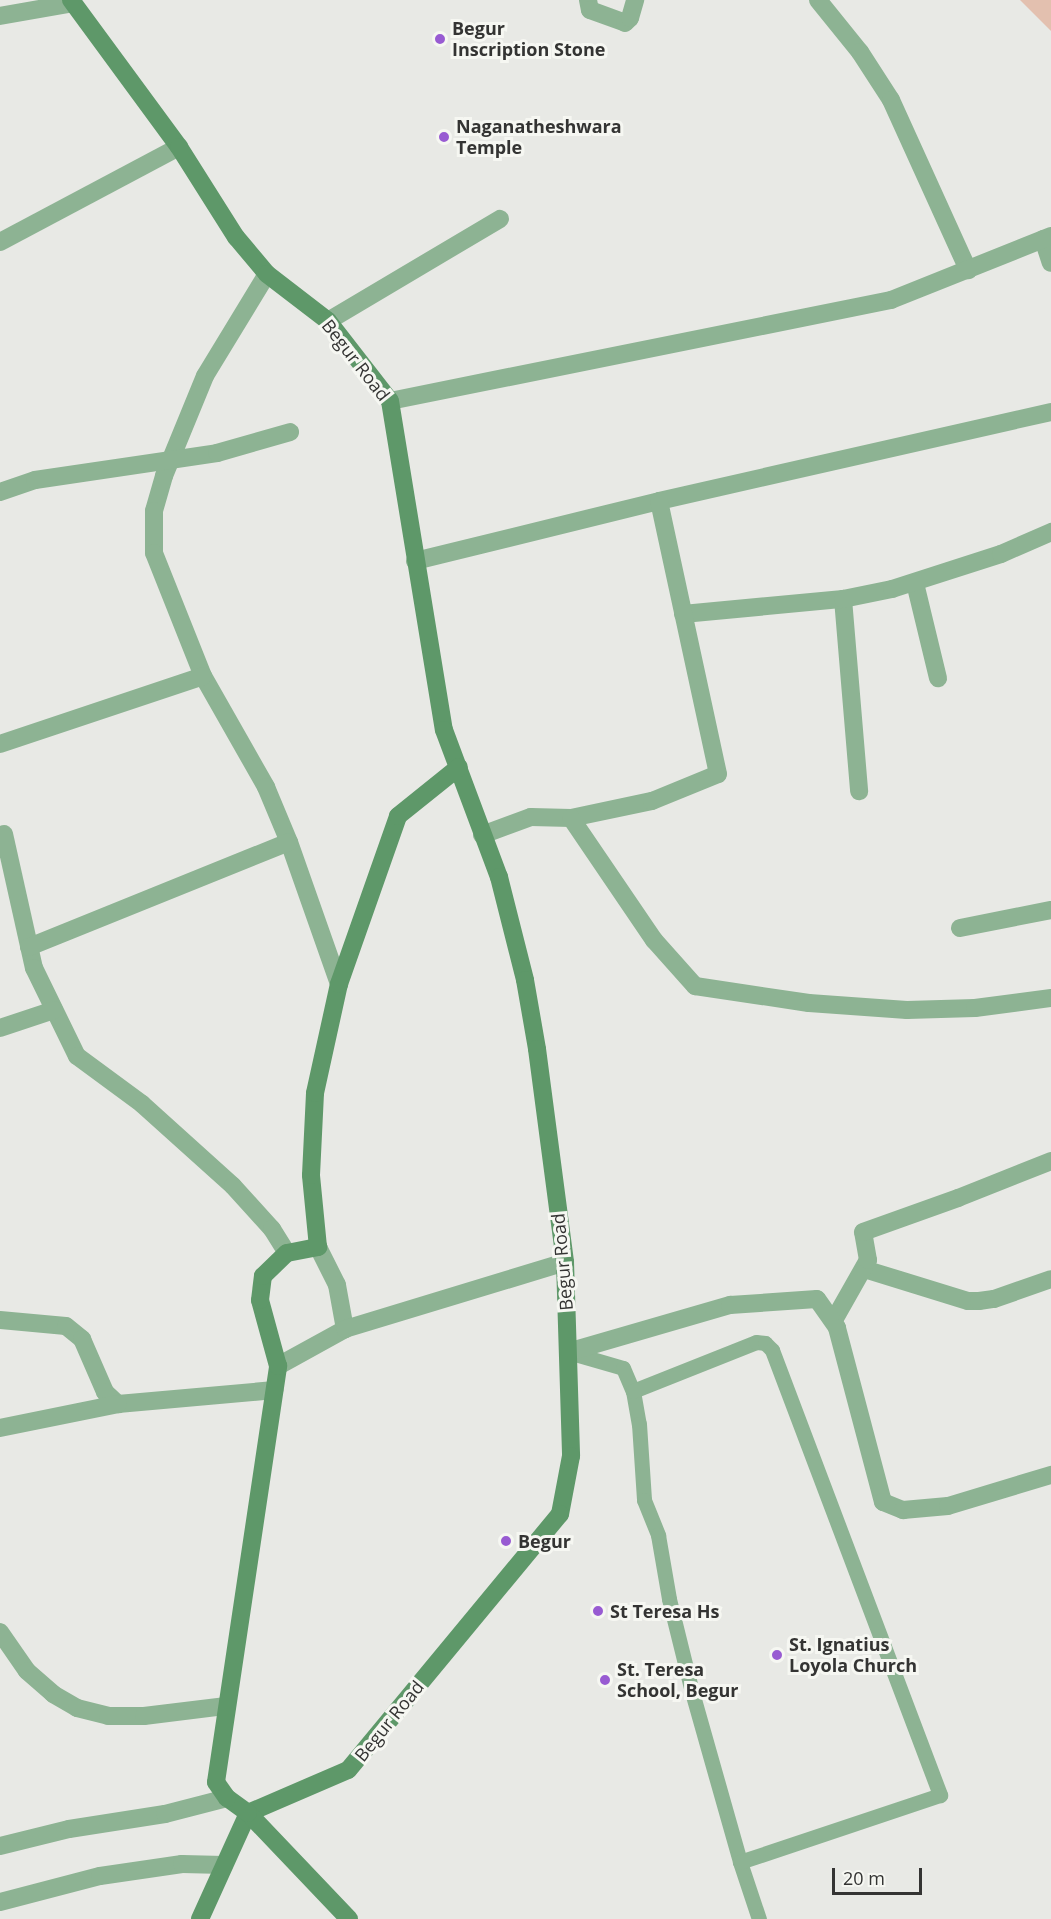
<!DOCTYPE html>
<html>
<head>
<meta charset="utf-8">
<style>
  body { margin:0 }
  #map { position:relative; width:1051px; height:1919px; overflow:hidden; background:#e8e9e5; font-family:"Open Sans",sans-serif }
  div>[style] { position:absolute }
  .green>* { inset:0; background:#e3c0af }
  .lane>* { height:15px; margin:-7.5px; padding:0 7.5px; transform-origin:7.5px; border-radius:7.5px; background:#8db393 }
  .street>* { height:18px; margin:-9px; padding:0 9px; transform-origin:9px; border-radius:9px; background:#8db393 }
  .secondary>* { height:18px; margin:-9px; padding:0 9px; transform-origin:9px; border-radius:9px; background:#5e9869 }
  .dots>* { width:16px; height:16px; translate:-50% -50%; box-sizing:border-box; border:3px solid #f6f7f2; border-radius:50% }
  span { translate:-50% -50%; white-space:nowrap; text-align:center; line-height:1.15; -webkit-text-stroke:6px #f6f7f2; paint-order:stroke }
  .poi-label { font-size:18px; color:#343433; font-weight:700 }
  .left { translate:0 -50%; text-align:left }
  .street-label { font-size:18px; color:#343433 }
  .scale { position:absolute; left:832px; top:1868px; width:90px; height:27px; box-sizing:border-box; border:3px solid #343433; border-top:0; padding-left:8px; font-size:18px; line-height:21px; white-space:nowrap; color:#343433; -webkit-text-stroke:4px #f6f7f2; paint-order:stroke }
</style>
</head>
<body>
<div id="map">
  <div class="green">
    <i style="clip-path:polygon(1020px 0,1051px 0,1051px 31px)"></i>
  </div>
  <div class="lane">
    <i style="left:568px;top:1352px;width:57px;rotate:16.2deg"></i>
    <i style="left:623px;top:1368px;width:25px;rotate:67deg"></i>
    <i style="left:633px;top:1391px;width:34px;rotate:80deg"></i>
    <i style="left:639px;top:1424px;width:76px;rotate:86.2deg"></i>
    <i style="left:644px;top:1500px;width:38px;rotate:68deg"></i>
    <i style="left:658px;top:1535px;width:65px;rotate:80.2deg"></i>
    <i style="left:669px;top:1599px;width:96px;rotate:76.1deg"></i>
    <i style="left:692px;top:1692px;width:177px;rotate:74.2deg"></i>
    <i style="left:740px;top:1862px;width:60px;rotate:71.6deg"></i>
    <i style="left:633px;top:1391px;width:132px;rotate:-21.7deg"></i>
    <i style="left:756px;top:1342px;width:9px;rotate:6deg"></i>
    <i style="left:765px;top:1343px;width:10px;rotate:45deg"></i>
    <i style="left:772px;top:1350px;width:476px;rotate:69.3deg"></i>
    <i style="left:940px;top:1795px;width:211px;rotate:161.5deg"></i>
  </div>
  <div class="street">
    <i style="left:588px;top:0;width:10px;rotate:79deg"></i>
    <i style="left:590px;top:10px;width:37px;rotate:20deg"></i>
    <i style="left:625px;top:23px;width:7px;rotate:-45deg"></i>
    <i style="left:630px;top:18px;width:19px;rotate:-74deg"></i>
    <i style="left:818px;top:0;width:67px;rotate:51.1deg"></i>
    <i style="left:860px;top:52px;width:57px;rotate:57.1deg"></i>
    <i style="left:891px;top:100px;width:187px;rotate:65.6deg"></i>
    <i style="left:0;top:16px;width:74px;rotate:-10.1deg"></i>
    <i style="left:1043px;top:239px;width:25px;rotate:72deg"></i>
    <i style="left:0;top:242px;width:203px;rotate:-28deg"></i>
    <i style="left:267px;top:274px;width:119px;rotate:121.3deg"></i>
    <i style="left:205px;top:376px;width:108px;rotate:112.3deg"></i>
    <i style="left:164px;top:476px;width:36px;rotate:106deg"></i>
    <i style="left:154px;top:511px;width:42px;rotate:90deg"></i>
    <i style="left:154px;top:553px;width:132px;rotate:68.3deg"></i>
    <i style="left:203px;top:676px;width:128px;rotate:60.4deg"></i>
    <i style="left:266px;top:787px;width:60px;rotate:67.3deg"></i>
    <i style="left:289px;top:842px;width:151px;rotate:70.6deg"></i>
    <i style="left:328px;top:321px;width:200px;rotate:-30.7deg"></i>
    <i style="left:390px;top:401px;width:511px;rotate:-11.4deg"></i>
    <i style="left:891px;top:300px;width:172px;rotate:-21.8deg"></i>
    <i style="left:0;top:492px;width:37px;rotate:-19deg"></i>
    <i style="left:35px;top:480px;width:184px;rotate:-8.4deg"></i>
    <i style="left:217px;top:453px;width:76px;rotate:-16deg"></i>
    <i style="left:415px;top:561px;width:251px;rotate:-13.8deg"></i>
    <i style="left:659px;top:501px;width:402px;rotate:-12.8deg"></i>
    <i style="left:915px;top:583px;width:98px;rotate:76.4deg"></i>
    <i style="left:843px;top:599px;width:193px;rotate:85.2deg"></i>
    <i style="left:683px;top:614px;width:161px;rotate:-5.4deg"></i>
    <i style="left:843px;top:599px;width:50px;rotate:-11.5deg"></i>
    <i style="left:892px;top:589px;width:114px;rotate:-17.8deg"></i>
    <i style="left:1001px;top:554px;width:55px;rotate:-23.7deg"></i>
    <i style="left:0;top:744px;width:214px;rotate:-18.5deg"></i>
    <i style="left:571px;top:818px;width:83px;rotate:-11.9deg"></i>
    <i style="left:652px;top:801px;width:71px;rotate:-22.2deg"></i>
    <i style="left:718px;top:774px;width:279px;rotate:-102.2deg"></i>
    <i style="left:4px;top:834px;width:137px;rotate:77.4deg"></i>
    <i style="left:34px;top:968px;width:98px;rotate:64deg"></i>
    <i style="left:77px;top:1056px;width:81px;rotate:36.4deg"></i>
    <i style="left:142px;top:1104px;width:122px;rotate:42deg"></i>
    <i style="left:233px;top:1186px;width:58px;rotate:47.8deg"></i>
    <i style="left:272px;top:1229px;width:28px;rotate:58deg"></i>
    <i style="left:482px;top:835px;width:52px;rotate:-20.2deg"></i>
    <i style="left:531px;top:817px;width:40px;rotate:1.4deg"></i>
    <i style="left:571px;top:818px;width:148px;rotate:55.8deg"></i>
    <i style="left:654px;top:940px;width:62px;rotate:48.3deg"></i>
    <i style="left:695px;top:986px;width:115px;rotate:8.5deg"></i>
    <i style="left:809px;top:1003px;width:98px;rotate:4.1deg"></i>
    <i style="left:907px;top:1010px;width:68px;rotate:-1.7deg"></i>
    <i style="left:975px;top:1008px;width:77px;rotate:-7.5deg"></i>
    <i style="left:960px;top:928px;width:93px;rotate:-11.2deg"></i>
    <i style="left:29px;top:947px;width:280px;rotate:-22deg"></i>
    <i style="left:0;top:1028px;width:57px;rotate:-18.4deg"></i>
    <i style="left:318px;top:1247px;width:42px;rotate:63.4deg"></i>
    <i style="left:337px;top:1285px;width:45px;rotate:79.7deg"></i>
    <i style="left:864px;top:1269px;width:109px;rotate:17.1deg"></i>
    <i style="left:968px;top:1301px;width:11px"></i>
    <i style="left:979px;top:1301px;width:15px;rotate:-8deg"></i>
    <i style="left:994px;top:1299px;width:60px;rotate:-19.3deg"></i>
    <i style="left:0;top:1320px;width:66px;rotate:5.2deg"></i>
    <i style="left:66px;top:1326px;width:21px;rotate:39deg"></i>
    <i style="left:82px;top:1339px;width:58px;rotate:66.5deg"></i>
    <i style="left:105px;top:1392px;width:18px;rotate:43deg"></i>
    <i style="left:118px;top:1404px;width:157px;rotate:-5.1deg"></i>
    <i style="left:834px;top:1320px;width:69px;rotate:-60.5deg"></i>
    <i style="left:868px;top:1260px;width:28px;rotate:-100deg"></i>
    <i style="left:863px;top:1232px;width:101px;rotate:-19.7deg"></i>
    <i style="left:958px;top:1198px;width:100px;rotate:-21.7deg"></i>
    <i style="left:568px;top:1352px;width:169px;rotate:-16.2deg"></i>
    <i style="left:730px;top:1305px;width:87px;rotate:-3.9deg"></i>
    <i style="left:817px;top:1299px;width:35px;rotate:55deg"></i>
    <i style="left:837px;top:1328px;width:180px;rotate:75.2deg"></i>
    <i style="left:883px;top:1502px;width:22px;rotate:22deg"></i>
    <i style="left:903px;top:1510px;width:45px;rotate:-5.1deg"></i>
    <i style="left:948px;top:1506px;width:108px;rotate:-16.8deg"></i>
    <i style="left:278px;top:1366px;width:77px;rotate:-28.9deg"></i>
    <i style="left:345px;top:1329px;width:230px;rotate:-16.9deg"></i>
    <i style="left:0;top:1428px;width:120px;rotate:-11.5deg"></i>
    <i style="left:0;top:1632px;width:47px;rotate:55.3deg"></i>
    <i style="left:27px;top:1671px;width:35px;rotate:41deg"></i>
    <i style="left:53px;top:1694px;width:28px;rotate:30deg"></i>
    <i style="left:77px;top:1708px;width:32px;rotate:14deg"></i>
    <i style="left:108px;top:1716px;width:36px"></i>
    <i style="left:144px;top:1716px;width:83px;rotate:-7deg"></i>
    <i style="left:0;top:1846px;width:71px;rotate:-13.8deg"></i>
    <i style="left:69px;top:1829px;width:97px;rotate:-8.9deg"></i>
    <i style="left:165px;top:1814px;width:64px;rotate:-14.5deg"></i>
    <i style="left:0;top:1902px;width:103px;rotate:-14.6deg"></i>
    <i style="left:100px;top:1876px;width:83px;rotate:-8.3deg"></i>
    <i style="left:182px;top:1864px;width:42px;rotate:1.4deg"></i>
  </div>
  <div class="secondary">
    <i style="left:71px;top:0;width:182px;rotate:53.7deg"></i>
    <i style="left:179px;top:147px;width:107px;rotate:57.7deg"></i>
    <i style="left:236px;top:237px;width:48px;rotate:50deg"></i>
    <i style="left:267px;top:274px;width:77px;rotate:37.6deg"></i>
    <i style="left:328px;top:321px;width:101px;rotate:52.2deg"></i>
    <i style="left:390px;top:401px;width:333px;rotate:80.7deg"></i>
    <i style="left:444px;top:730px;width:157px;rotate:69.5deg"></i>
    <i style="left:499px;top:877px;width:106px;rotate:75.8deg"></i>
    <i style="left:525px;top:980px;width:70px;rotate:80.1deg"></i>
    <i style="left:537px;top:1049px;width:215px;rotate:82.5deg"></i>
    <i style="left:565px;top:1262px;width:194px;rotate:88.2deg"></i>
    <i style="left:571px;top:1456px;width:59px;rotate:100.7deg"></i>
    <i style="left:560px;top:1514px;width:332px;rotate:129.6deg"></i>
    <i style="left:348px;top:1770px;width:109px;rotate:156.7deg"></i>
    <i style="left:200px;top:1919px;width:116px;rotate:-65.6deg"></i>
    <i style="left:349px;top:1919px;width:146px;rotate:-133.6deg"></i>
    <i style="left:248px;top:1813px;width:26px;rotate:-144deg"></i>
    <i style="left:227px;top:1798px;width:19px;rotate:-125deg"></i>
    <i style="left:216px;top:1782px;width:421px;rotate:-81.5deg"></i>
    <i style="left:278px;top:1366px;width:68px;rotate:-105.3deg"></i>
    <i style="left:260px;top:1300px;width:24px;rotate:-83deg"></i>
    <i style="left:263px;top:1276px;width:33px;rotate:-44deg"></i>
    <i style="left:287px;top:1253px;width:32px;rotate:-11deg"></i>
    <i style="left:318px;top:1247px;width:72px;rotate:-95.6deg"></i>
    <i style="left:311px;top:1175px;width:82px;rotate:-87.2deg"></i>
    <i style="left:315px;top:1093px;width:112px;rotate:-77.6deg"></i>
    <i style="left:339px;top:984px;width:178px;rotate:-70.6deg"></i>
    <i style="left:398px;top:816px;width:78px;rotate:-38.8deg"></i>
  </div>
  <div class="dots">
    <i style="left:440px;top:39px;background:#985bd2"></i>
    <i style="left:444px;top:137px;background:#985bd2"></i>
    <i style="left:506px;top:1541px;background:#985bd2"></i>
    <i style="left:598px;top:1611px;background:#985bd2"></i>
    <i style="left:777px;top:1655px;background:#985bd2"></i>
    <i style="left:605px;top:1680px;background:#985bd2"></i>
  </div>
  <div class="poi-label">
    <span class="left" style="left:452px;top:39px">Begur<br>Inscription Stone</span>
    <span class="left" style="left:456px;top:137px">Naganatheshwara<br>Temple</span>
    <span class="left" style="left:518px;top:1541px">Begur</span>
    <span class="left" style="left:610px;top:1611px">St Teresa Hs</span>
    <span class="left" style="left:789px;top:1655px">St. Ignatius<br>Loyola Church</span>
    <span class="left" style="left:617px;top:1680px">St. Teresa<br>School, Begur</span>
  </div>
  <div class="street-label">
    <span style="left:356px;top:360px;rotate:52deg">Begur Road</span>
    <span style="left:562px;top:1262px;rotate:-95deg">Begur Road</span>
    <span style="left:389px;top:1721px;rotate:-51deg">Begur Road</span>
  </div>
  <div class="scale">20 m</div>
</div>
</body>
</html>
